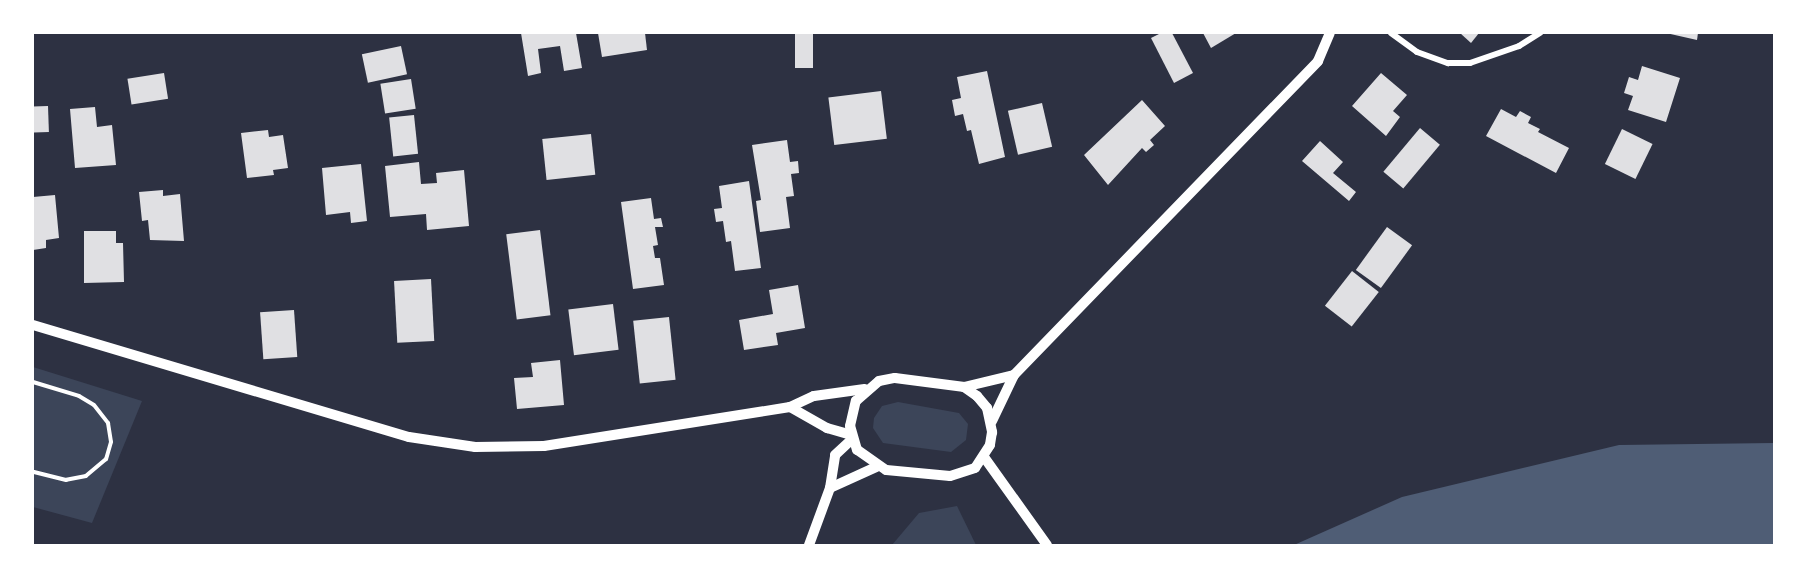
<!DOCTYPE html>
<html>
<head>
<meta charset="utf-8">
<style>
  body { margin:0 }
  #map { position:relative; width:1807px; height:578px; overflow:hidden; background:#2d3142; font-family:Ubuntu,sans-serif }
  div>[style] { position:absolute }
  .green>* { inset:0; background:#3c4559 }
  .water>* { inset:0; background:#4f5d75 }
  .building>* { inset:0; background:#e0e0e3; transform-origin:0 0 }
  .path>* { height:4px; margin:-2px; padding:0 2px; transform-origin:2px; border-radius:2px; background:#fff }
  .minor>* { height:6px; margin:-3px; padding:0 3px; transform-origin:3px; border-radius:3px; background:#fff }
  .tertiary>* { height:10px; margin:-5px; padding:0 5px; transform-origin:5px; border-radius:5px; background:#fff }
  span { translate:-50% -50%; white-space:nowrap; text-align:center; line-height:1.15; -webkit-text-stroke:6px #fff; paint-order:stroke }
  .frame { position:absolute; inset:0; border:34px solid #fff; pointer-events:none }
</style>
</head>
<body>
<div id="map">
  <div class="green">
    <i style="clip-path:polygon(33px 367px,142px 401px,92px 523px,33px 507px)"></i>
    <i style="clip-path:polygon(898px 402px,959px 413px,968px 424px,966px 440px,951px 452px,883px 443px,873px 428px,874px 418px,882px 406px)"></i>
    <i style="clip-path:polygon(957px 506px,976px 545px,892px 545px,919px 513px)"></i>
  </div>
  <div class="water">
    <i style="clip-path:polygon(1774px 443px,1774px 545px,1294px 545px,1402px 497px,1619px 445px)"></i>
  </div>
  <div class="building">
    <i style="clip-path:polygon(521px 33px,576px 33px,582px 68px,564px 71px,560px 46px,538px 49px,541px 73px,528px 76px)"></i>
    <i style="clip-path:polygon(598px 33px,645px 33px,647px 50px,602px 57px)"></i>
    <i style="left:795px;top:33px;width:18px;height:35px"></i>
    <i style="clip-path:polygon(1161px 33px,1172px 33px,1193px 73px,1174px 83px,1151px 38px)"></i>
    <i style="clip-path:polygon(1203px 33px,1236px 33px,1211px 48px)"></i>
    <i style="clip-path:polygon(1460px 33px,1479px 33px,1471px 43px)"></i>
    <i style="clip-path:polygon(1666px 33px,1698px 33px,1697px 40px)"></i>
    <i style="left:401px;top:46px;width:29px;height:40px;rotate:78deg"></i>
    <i style="clip-path:polygon(1642px 66px,1680px 78px,1666px 122px,1628px 110px,1633px 96px,1624px 93px,1629px 77px,1638px 80px)"></i>
    <i style="clip-path:polygon(987px 71px,1005px 157px,979px 164px,971px 130px,967px 131px,963px 114px,955px 116px,952px 100px,961px 98px,957px 77px)"></i>
    <i style="left:164px;top:73px;width:26px;height:37px;rotate:81deg"></i>
    <i style="clip-path:polygon(1381px 73px,1407px 95px,1393px 111px,1400px 117px,1386px 136px,1352px 106px)"></i>
    <i style="left:411px;top:79px;width:30px;height:31px;rotate:81deg"></i>
    <i style="left:881px;top:91px;width:48px;height:53px;rotate:83deg"></i>
    <i style="clip-path:polygon(1142px 100px,1165px 126px,1150px 140px,1154px 145px,1146px 152px,1142px 148px,1108px 185px,1084px 155px)"></i>
    <i style="left:1042px;top:103px;width:45px;height:35px;rotate:77deg"></i>
    <i style="left:48px;top:106px;width:26px;height:15px;rotate:88deg"></i>
    <i style="clip-path:polygon(95px 107px,97px 127px,112px 125px,116px 165px,75px 168px,70px 109px)"></i>
    <i style="clip-path:polygon(1501px 109px,1516px 117px,1520px 111px,1531px 117px,1528px 123px,1540px 129px,1538px 132px,1569px 148px,1556px 173px,1486px 136px)"></i>
    <i style="left:414px;top:115px;width:39px;height:25px;rotate:84deg"></i>
    <i style="left:1420px;top:128px;width:26px;height:57px;rotate:40deg"></i>
    <i style="left:1622px;top:129px;width:34px;height:39px;rotate:26deg"></i>
    <i style="clip-path:polygon(268px 130px,269px 137px,283px 135px,288px 168px,273px 170px,274px 175px,247px 178px,241px 133px)"></i>
    <i style="left:591px;top:134px;width:41px;height:49px;rotate:84deg"></i>
    <i style="clip-path:polygon(787px 140px,790px 162px,798px 161px,799px 173px,791px 174px,794px 196px,786px 197px,790px 228px,760px 232px,756px 201px,761px 200px,752px 145px)"></i>
    <i style="clip-path:polygon(1320px 141px,1343px 162px,1333px 173px,1356px 192px,1349px 201px,1302px 161px)"></i>
    <i style="clip-path:polygon(419px 162px,421px 184px,437px 183px,436px 173px,464px 170px,469px 226px,427px 230px,426px 214px,390px 217px,385px 166px)"></i>
    <i style="clip-path:polygon(361px 164px,367px 221px,351px 223px,350px 212px,326px 215px,322px 168px)"></i>
    <i style="clip-path:polygon(749px 181px,761px 268px,735px 271px,731px 241px,726px 242px,723px 221px,716px 222px,714px 209px,722px 208px,719px 186px)"></i>
    <i style="clip-path:polygon(163px 190px,163px 196px,180px 194px,184px 241px,150px 240px,148px 220px,142px 221px,139px 192px)"></i>
    <i style="clip-path:polygon(55px 195px,59px 238px,46px 240px,46px 248px,33px 250px,33px 197px)"></i>
    <i style="clip-path:polygon(651px 198px,654px 219px,661px 218px,663px 227px,655px 227px,658px 245px,653px 246px,655px 258px,660px 258px,664px 285px,633px 289px,621px 202px)"></i>
    <i style="left:1387px;top:227px;width:31px;height:53px;rotate:36deg"></i>
    <i style="left:540px;top:230px;width:86px;height:34px;rotate:83deg"></i>
    <i style="clip-path:polygon(84px 231px,116px 231px,116px 243px,123px 243px,124px 282px,84px 283px)"></i>
    <i style="left:1352px;top:271px;width:34px;height:44px;rotate:38deg"></i>
    <i style="left:431px;top:279px;width:62px;height:37px;rotate:87deg"></i>
    <i style="clip-path:polygon(798px 285px,805px 328px,776px 333px,778px 345px,744px 350px,739px 320px,773px 314px,769px 290px)"></i>
    <i style="left:613px;top:304px;width:46px;height:45px;rotate:83deg"></i>
    <i style="left:294px;top:310px;width:47px;height:34px;rotate:86deg"></i>
    <i style="left:669px;top:317px;width:63px;height:36px;rotate:84deg"></i>
    <i style="clip-path:polygon(560px 360px,564px 405px,517px 409px,514px 378px,533px 377px,531px 363px)"></i>
  </div>
  <div class="path">
    <i style="left:33px;top:382px;width:48px;rotate:16.9deg"></i>
    <i style="left:79px;top:396px;width:17px;rotate:31deg"></i>
    <i style="left:94px;top:405px;width:23px;rotate:52deg"></i>
    <i style="left:108px;top:423px;width:19px;rotate:81deg"></i>
    <i style="left:111px;top:442px;width:18px;rotate:106deg"></i>
    <i style="left:106px;top:459px;width:26px;rotate:140deg"></i>
    <i style="left:86px;top:476px;width:20px;rotate:169deg"></i>
    <i style="left:66px;top:480px;width:34px;rotate:-166deg"></i>
  </div>
  <div class="minor">
    <i style="left:1391px;top:33px;width:32px;rotate:36deg"></i>
    <i style="left:1417px;top:52px;width:33px;rotate:20deg"></i>
    <i style="left:1448px;top:63px;width:22px"></i>
    <i style="left:1470px;top:63px;width:52px;rotate:-19.1deg"></i>
    <i style="left:1519px;top:46px;width:25px;rotate:-32deg"></i>
  </div>
  <div class="tertiary">
    <i style="left:33px;top:325px;width:392px;rotate:16.6deg"></i>
    <i style="left:409px;top:437px;width:67px;rotate:8.6deg"></i>
    <i style="left:475px;top:447px;width:69px;rotate:-0.8deg"></i>
    <i style="left:544px;top:446px;width:249px;rotate:-9deg"></i>
    <i style="left:790px;top:407px;width:26px;rotate:-25deg"></i>
    <i style="left:814px;top:396px;width:51px;rotate:-7.8deg"></i>
    <i style="left:895px;top:378px;width:70px;rotate:7.4deg"></i>
    <i style="left:964px;top:387px;width:16px;rotate:35deg"></i>
    <i style="left:977px;top:396px;width:16px;rotate:50deg"></i>
    <i style="left:987px;top:408px;width:25px;rotate:78deg"></i>
    <i style="left:992px;top:432px;width:13px;rotate:99deg"></i>
    <i style="left:990px;top:445px;width:27px;rotate:123deg"></i>
    <i style="left:975px;top:468px;width:26px;rotate:162deg"></i>
    <i style="left:950px;top:476px;width:64px;rotate:-174.6deg"></i>
    <i style="left:886px;top:470px;width:35px;rotate:-145deg"></i>
    <i style="left:857px;top:450px;width:25px;rotate:-106deg"></i>
    <i style="left:850px;top:426px;width:26px;rotate:-77deg"></i>
    <i style="left:856px;top:401px;width:30px;rotate:-41deg"></i>
    <i style="left:879px;top:381px;width:16px;rotate:-11deg"></i>
    <i style="left:964px;top:387px;width:51px;rotate:-13.5deg"></i>
    <i style="left:790px;top:407px;width:43px;rotate:29.6deg"></i>
    <i style="left:827px;top:428px;width:25px;rotate:16deg"></i>
    <i style="left:992px;top:421px;width:51px;rotate:-64.4deg"></i>
    <i style="left:1014px;top:375px;width:437px;rotate:-45.9deg"></i>
    <i style="left:1318px;top:61px;width:30px;rotate:-67deg"></i>
    <i style="left:984px;top:457px;width:108px;rotate:54.4deg"></i>
    <i style="left:830px;top:488px;width:51px;rotate:-24.5deg"></i>
    <i style="left:809px;top:545px;width:61px;rotate:-69.8deg"></i>
    <i style="left:830px;top:488px;width:33px;rotate:-81deg"></i>
    <i style="left:835px;top:455px;width:23px;rotate:-43deg"></i>
  </div>
  <div class="frame"></div>
</div>
</body>
</html>
